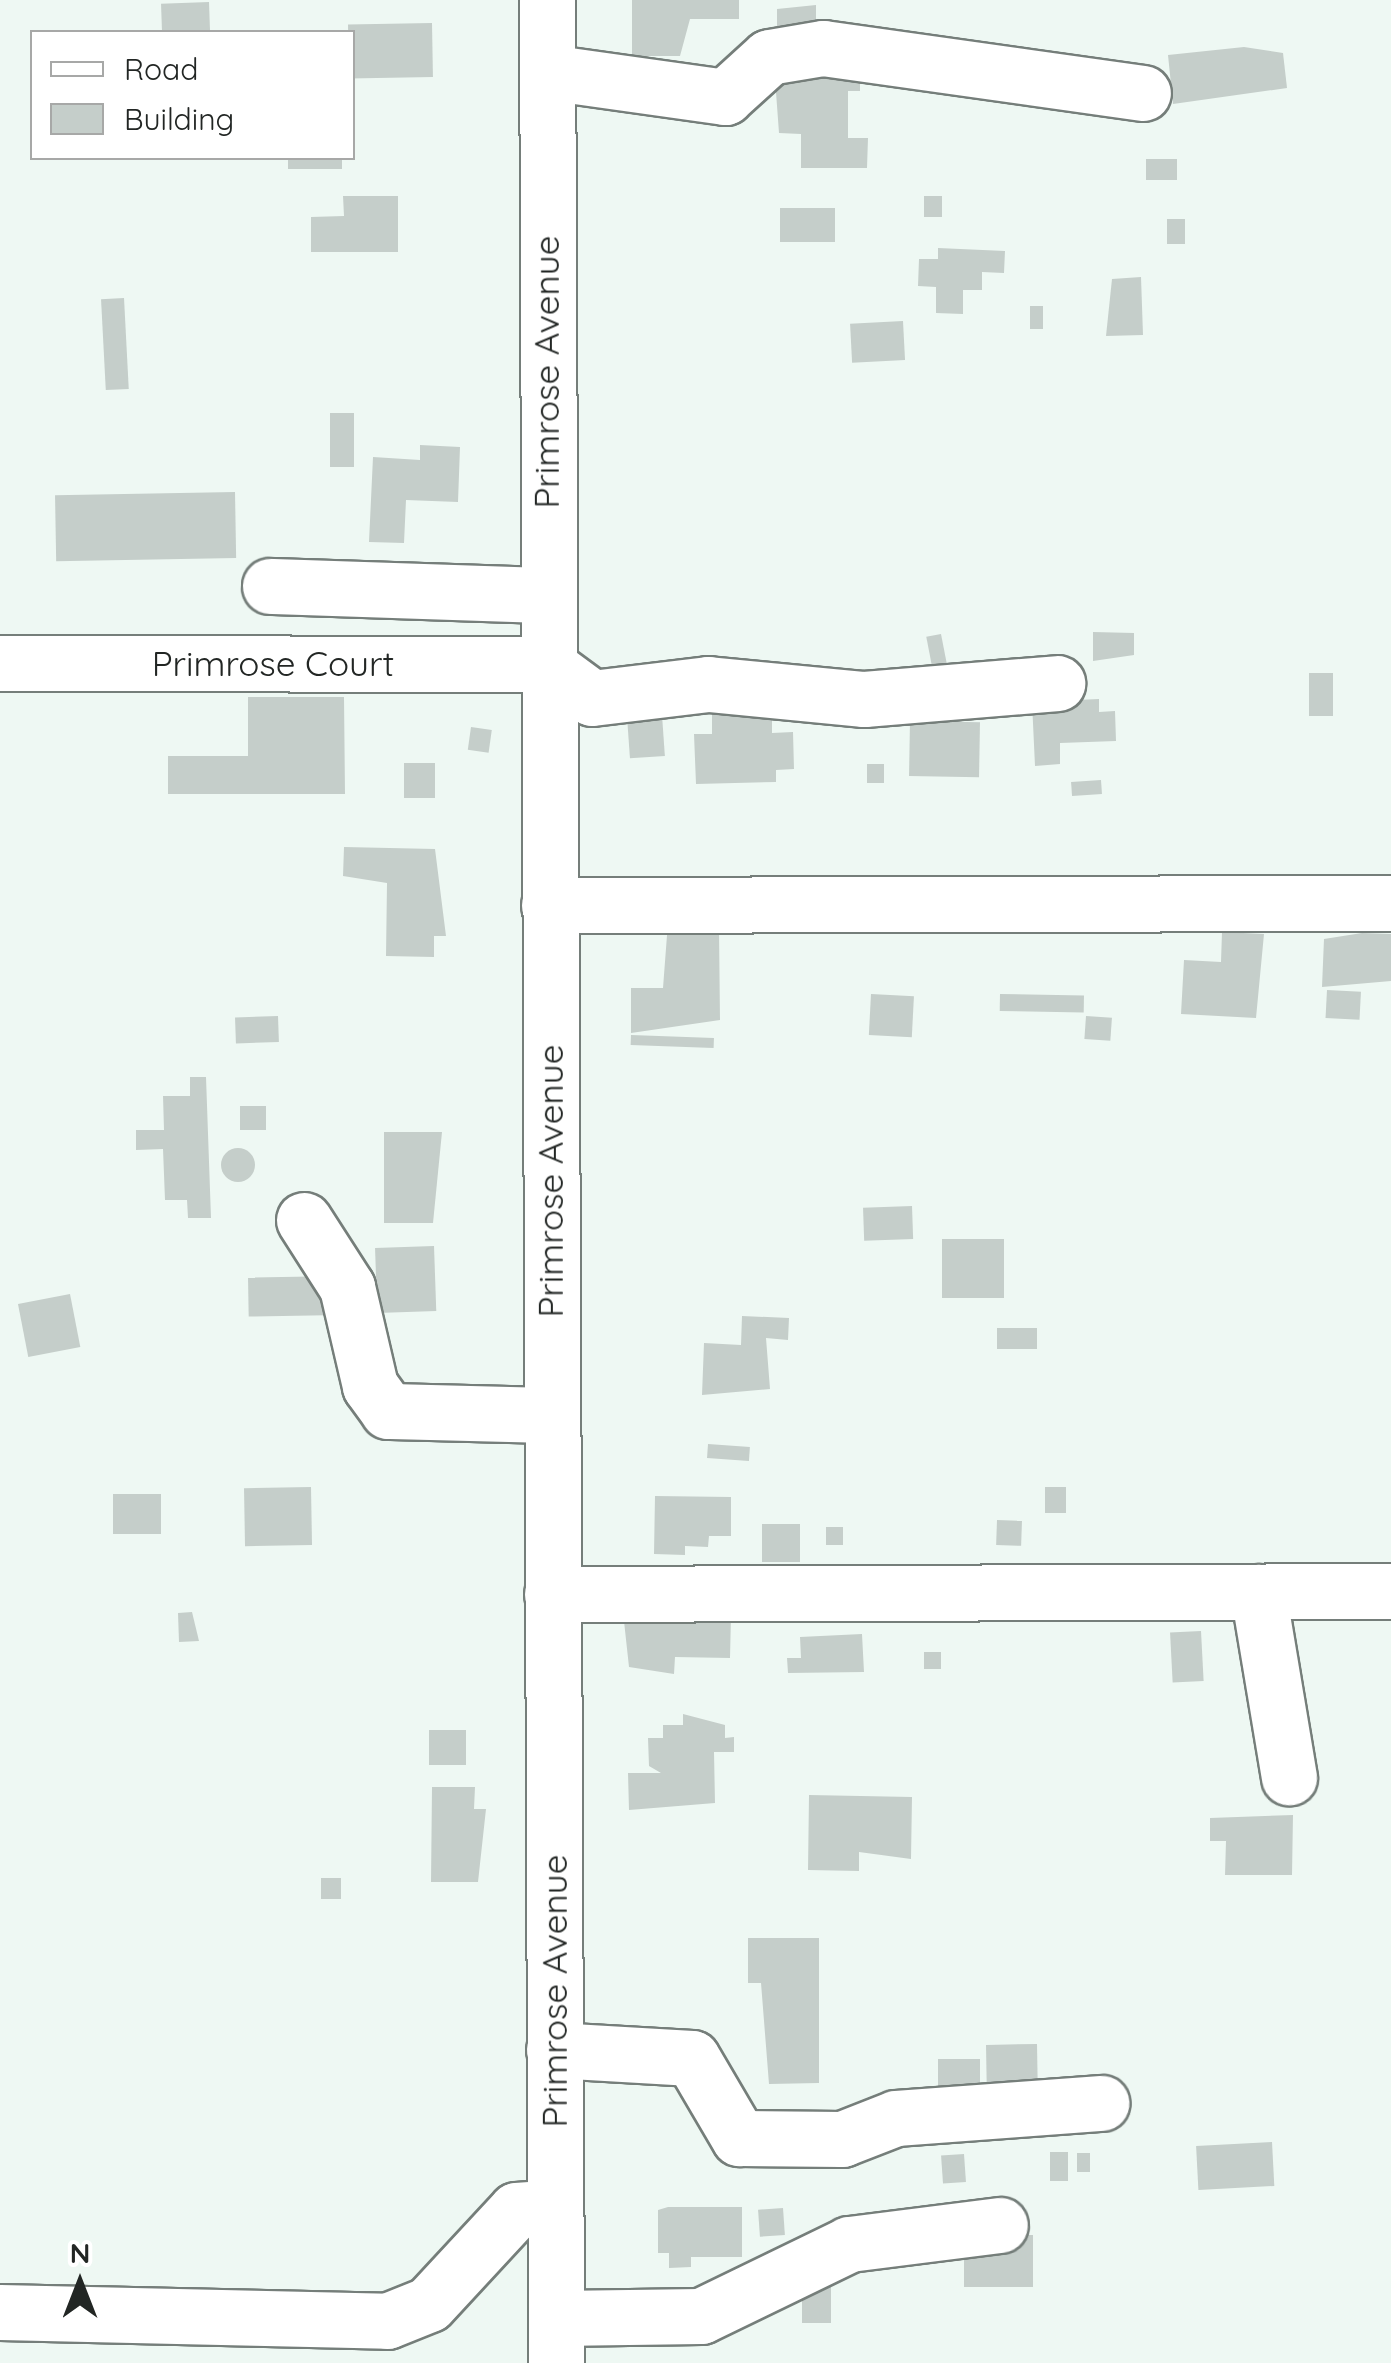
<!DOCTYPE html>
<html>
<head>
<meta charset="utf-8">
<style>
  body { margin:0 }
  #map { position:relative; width:1391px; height:2363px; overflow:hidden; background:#eef8f3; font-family:Quicksand,sans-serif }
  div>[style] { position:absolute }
  .building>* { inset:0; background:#c5ceca; transform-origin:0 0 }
  .round { border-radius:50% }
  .roads { filter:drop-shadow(2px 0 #757e7a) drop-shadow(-2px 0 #757e7a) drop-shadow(0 2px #757e7a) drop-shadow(0 -2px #757e7a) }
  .minor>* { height:55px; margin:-27.5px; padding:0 27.5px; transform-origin:27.5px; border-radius:27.5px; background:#fff }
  span { translate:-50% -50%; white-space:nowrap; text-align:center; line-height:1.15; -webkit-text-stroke:8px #fff; paint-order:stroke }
  .street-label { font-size:35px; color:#222624 }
  .legend { position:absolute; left:30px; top:30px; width:325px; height:130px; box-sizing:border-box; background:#fff; border:2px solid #a7a8a7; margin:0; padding:12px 18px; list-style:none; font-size:30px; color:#222624 }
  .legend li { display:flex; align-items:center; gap:20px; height:50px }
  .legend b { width:50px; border:2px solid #a7a8a7 }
  .north { position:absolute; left:30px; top:2233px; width:100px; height:100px; -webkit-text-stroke:8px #fff; paint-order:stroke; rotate:0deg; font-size:28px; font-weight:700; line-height:40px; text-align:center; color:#222624 }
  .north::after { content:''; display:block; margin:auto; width:35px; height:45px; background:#222624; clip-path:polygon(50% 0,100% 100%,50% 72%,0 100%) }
</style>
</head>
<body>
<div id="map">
  <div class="building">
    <i style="clip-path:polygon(632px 0,739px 0,739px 19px,690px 19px,680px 56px,632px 56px)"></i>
    <i style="left:209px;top:2px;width:30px;height:48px;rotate:88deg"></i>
    <i style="clip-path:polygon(816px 5px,816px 25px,777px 26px,777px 9px)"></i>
    <i style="left:432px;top:23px;width:54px;height:84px;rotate:89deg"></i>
    <i style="clip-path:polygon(1244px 47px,1283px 53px,1287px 88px,1173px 104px,1168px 55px)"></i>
    <i style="clip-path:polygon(774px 65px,860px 66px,860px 91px,848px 91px,848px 138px,868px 138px,867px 168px,801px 168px,801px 134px,779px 133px)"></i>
    <i style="left:288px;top:158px;width:54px;height:11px"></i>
    <i style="left:1177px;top:159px;width:21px;height:31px;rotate:90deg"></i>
    <i style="clip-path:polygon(343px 196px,398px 196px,398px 252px,311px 252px,311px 217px,344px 216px)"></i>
    <i style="left:942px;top:196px;width:21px;height:18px;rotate:90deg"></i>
    <i style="left:780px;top:208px;width:55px;height:34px"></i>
    <i style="left:1167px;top:219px;width:18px;height:25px"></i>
    <i style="clip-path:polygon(938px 248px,1005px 251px,1004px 273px,982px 272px,982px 290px,963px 290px,963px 314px,936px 313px,936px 287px,918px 286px,919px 259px,938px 259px)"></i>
    <i style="clip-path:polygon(1141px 277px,1143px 335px,1106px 336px,1112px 279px)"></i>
    <i style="left:124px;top:298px;width:91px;height:23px;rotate:87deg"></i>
    <i style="left:1030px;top:306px;width:13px;height:23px"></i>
    <i style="left:903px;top:321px;width:39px;height:53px;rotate:87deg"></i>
    <i style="left:330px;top:413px;width:24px;height:54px"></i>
    <i style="clip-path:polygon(420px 445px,460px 447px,458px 502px,406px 500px,404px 543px,369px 542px,373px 457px,420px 460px)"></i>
    <i style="left:235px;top:492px;width:66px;height:180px;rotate:89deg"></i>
    <i style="clip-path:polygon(1093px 632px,1134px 633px,1134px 655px,1093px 661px)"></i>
    <i style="left:941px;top:634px;width:37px;height:15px;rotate:79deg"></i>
    <i style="left:1309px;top:673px;width:24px;height:43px"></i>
    <i style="clip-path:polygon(248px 697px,344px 697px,345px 794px,168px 794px,168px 756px,248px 756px)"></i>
    <i style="clip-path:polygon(1099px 699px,1099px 712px,1115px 711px,1116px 741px,1060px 743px,1060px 764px,1035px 766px,1032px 702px)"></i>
    <i style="clip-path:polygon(772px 712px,772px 733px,793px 732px,794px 769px,776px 770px,776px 782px,696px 784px,694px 734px,712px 734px,712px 713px)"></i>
    <i style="left:662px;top:715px;width:41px;height:35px;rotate:86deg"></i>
    <i style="left:910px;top:721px;width:70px;height:55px;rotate:1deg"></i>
    <i style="left:471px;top:727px;width:21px;height:23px;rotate:8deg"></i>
    <i style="left:404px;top:763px;width:31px;height:35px"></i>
    <i style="left:867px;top:764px;width:17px;height:19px"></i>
    <i style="left:1101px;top:780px;width:14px;height:30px;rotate:86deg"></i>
    <i style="clip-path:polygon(344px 847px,435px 849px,446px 936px,434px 936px,434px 957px,386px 956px,387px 883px,343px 876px)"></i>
    <i style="clip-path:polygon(668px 922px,719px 929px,720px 1020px,631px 1033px,631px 988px,663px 988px)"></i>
    <i style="clip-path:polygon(1222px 932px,1264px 934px,1256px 1018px,1181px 1014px,1184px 960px,1221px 962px)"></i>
    <i style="clip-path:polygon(1362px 933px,1391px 934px,1391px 981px,1322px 987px,1324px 939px)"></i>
    <i style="left:1327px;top:990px;width:34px;height:28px;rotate:3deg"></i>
    <i style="left:871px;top:994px;width:43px;height:41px;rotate:3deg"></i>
    <i style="left:1000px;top:994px;width:84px;height:17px;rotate:1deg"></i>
    <i style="left:278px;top:1016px;width:26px;height:43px;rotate:88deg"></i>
    <i style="left:1086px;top:1016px;width:26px;height:23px;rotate:4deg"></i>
    <i style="left:631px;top:1035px;width:83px;height:10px;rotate:2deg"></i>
    <i style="clip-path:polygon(190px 1077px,206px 1077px,211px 1218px,188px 1218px,187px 1200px,165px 1200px,163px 1149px,136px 1150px,136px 1130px,164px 1130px,163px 1096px,190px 1096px)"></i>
    <i style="left:266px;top:1106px;width:24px;height:26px;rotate:90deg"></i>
    <i style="clip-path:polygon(384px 1132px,442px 1132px,433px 1223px,384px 1223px)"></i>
    <i class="round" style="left:221px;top:1148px;width:34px;height:34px"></i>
    <i style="left:912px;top:1206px;width:33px;height:49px;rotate:88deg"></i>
    <i style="left:942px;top:1239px;width:62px;height:59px"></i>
    <i style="left:434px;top:1246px;width:65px;height:59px;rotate:88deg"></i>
    <i style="left:339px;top:1276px;width:39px;height:91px;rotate:89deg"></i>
    <i style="left:70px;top:1294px;width:54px;height:53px;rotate:79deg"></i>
    <i style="clip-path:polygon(742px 1316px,789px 1318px,788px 1340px,766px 1338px,770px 1389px,702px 1395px,704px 1343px,741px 1345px)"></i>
    <i style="left:997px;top:1328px;width:40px;height:21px"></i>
    <i style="left:708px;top:1444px;width:42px;height:14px;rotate:4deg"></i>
    <i style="left:311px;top:1487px;width:58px;height:67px;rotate:89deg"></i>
    <i style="left:1045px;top:1487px;width:21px;height:26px"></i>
    <i style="left:113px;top:1494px;width:48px;height:40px"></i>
    <i style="clip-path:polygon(655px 1496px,731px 1497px,731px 1536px,709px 1536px,708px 1547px,685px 1546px,685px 1555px,654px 1554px)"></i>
    <i style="left:997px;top:1520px;width:25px;height:25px;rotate:2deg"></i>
    <i style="left:762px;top:1524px;width:38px;height:38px"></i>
    <i style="left:826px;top:1527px;width:17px;height:18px"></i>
    <i style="clip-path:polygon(192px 1612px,199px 1641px,179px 1642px,178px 1613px)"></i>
    <i style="clip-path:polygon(623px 1612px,731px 1615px,730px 1658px,675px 1657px,674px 1674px,629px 1667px)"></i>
    <i style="left:1201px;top:1631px;width:50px;height:31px;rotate:87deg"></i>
    <i style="clip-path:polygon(862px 1634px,864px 1672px,788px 1673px,787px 1658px,801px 1658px,800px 1637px)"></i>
    <i style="left:924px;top:1652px;width:17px;height:17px"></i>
    <i style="clip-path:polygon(683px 1714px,725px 1725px,725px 1738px,734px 1737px,734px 1752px,714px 1752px,715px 1803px,629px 1810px,628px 1773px,661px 1773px,649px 1766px,648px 1738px,663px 1738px,663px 1725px,683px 1725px)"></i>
    <i style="left:429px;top:1730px;width:37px;height:35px"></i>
    <i style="clip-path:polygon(432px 1787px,475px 1787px,474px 1809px,486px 1809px,478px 1882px,431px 1882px)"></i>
    <i style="clip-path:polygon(809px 1795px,912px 1797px,911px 1859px,859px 1852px,859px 1871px,808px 1870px)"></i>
    <i style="clip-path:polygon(1293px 1815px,1292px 1875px,1225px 1875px,1226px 1841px,1210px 1841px,1210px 1818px)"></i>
    <i style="left:321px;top:1878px;width:20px;height:21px"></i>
    <i style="clip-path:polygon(748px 1938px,819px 1938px,819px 2083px,769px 2084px,761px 1983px,748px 1983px)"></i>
    <i style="left:1037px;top:2044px;width:51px;height:51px;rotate:89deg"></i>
    <i style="left:938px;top:2059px;width:42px;height:35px"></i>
    <i style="left:1272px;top:2142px;width:44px;height:76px;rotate:87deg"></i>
    <i style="left:1050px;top:2152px;width:18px;height:29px"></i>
    <i style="left:1077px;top:2153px;width:13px;height:19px"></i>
    <i style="left:964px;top:2154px;width:28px;height:23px;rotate:86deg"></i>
    <i style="clip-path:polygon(668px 2207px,742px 2207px,742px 2257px,691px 2257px,691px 2267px,669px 2268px,669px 2253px,658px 2253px,658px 2210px)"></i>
    <i style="left:783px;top:2208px;width:27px;height:25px;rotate:86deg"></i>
    <i style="left:964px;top:2235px;width:69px;height:52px"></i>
    <i style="left:802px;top:2275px;width:29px;height:48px"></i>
  </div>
  <div class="roads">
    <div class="minor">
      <i style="left:547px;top:0;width:2363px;rotate:89.78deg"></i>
      <i style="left:547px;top:72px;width:180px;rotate:8deg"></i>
      <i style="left:725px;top:97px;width:59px;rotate:-42.3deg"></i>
      <i style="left:769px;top:57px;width:55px;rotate:-9.5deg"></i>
      <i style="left:823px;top:48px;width:323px;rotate:8deg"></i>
      <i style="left:270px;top:586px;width:276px;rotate:1.9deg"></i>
      <i style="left:0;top:663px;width:546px;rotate:0.1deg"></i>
      <i style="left:546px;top:664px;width:57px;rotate:36.5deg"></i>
      <i style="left:592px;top:698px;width:117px;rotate:-6.9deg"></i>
      <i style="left:708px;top:684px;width:157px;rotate:5.5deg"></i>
      <i style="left:864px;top:699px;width:194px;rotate:-4.7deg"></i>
      <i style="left:549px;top:905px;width:842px;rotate:-0.14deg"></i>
      <i style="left:304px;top:1220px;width:80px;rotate:57.3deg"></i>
      <i style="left:347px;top:1287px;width:102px;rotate:76.9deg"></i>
      <i style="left:370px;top:1386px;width:31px;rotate:54deg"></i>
      <i style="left:388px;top:1411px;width:163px;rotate:1.4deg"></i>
      <i style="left:1258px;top:1592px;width:188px;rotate:80.5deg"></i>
      <i style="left:552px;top:1594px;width:839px;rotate:-0.2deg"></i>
      <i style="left:554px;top:2050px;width:138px;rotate:3.3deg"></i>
      <i style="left:692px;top:2058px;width:93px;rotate:59.6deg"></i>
      <i style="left:739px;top:2138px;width:103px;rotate:0.6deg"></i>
      <i style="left:842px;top:2139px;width:58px;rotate:-21.3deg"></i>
      <i style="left:896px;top:2118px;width:206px;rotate:-4.2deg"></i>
      <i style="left:0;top:2312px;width:387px;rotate:1.3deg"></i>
      <i style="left:387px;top:2321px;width:45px;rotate:-22deg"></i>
      <i style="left:429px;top:2304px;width:128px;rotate:-47.2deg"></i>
      <i style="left:516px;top:2210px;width:39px;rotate:-4deg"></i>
      <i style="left:556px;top:2318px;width:145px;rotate:-0.8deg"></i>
      <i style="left:701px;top:2316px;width:165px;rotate:-25.9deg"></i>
      <i style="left:849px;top:2244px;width:152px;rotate:-7.2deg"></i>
    </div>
  </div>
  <div class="street-label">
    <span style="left:546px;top:372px;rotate:-90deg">Primrose Avenue</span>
    <span style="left:273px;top:663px">Primrose Court</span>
    <span style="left:550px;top:1181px;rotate:-90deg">Primrose Avenue</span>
    <span style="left:554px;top:1991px;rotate:-90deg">Primrose Avenue</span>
  </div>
  <ul class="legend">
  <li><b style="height:12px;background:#fff"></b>Road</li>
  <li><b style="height:28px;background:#c5ceca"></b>Building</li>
  </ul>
  <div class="north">N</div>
</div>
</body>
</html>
